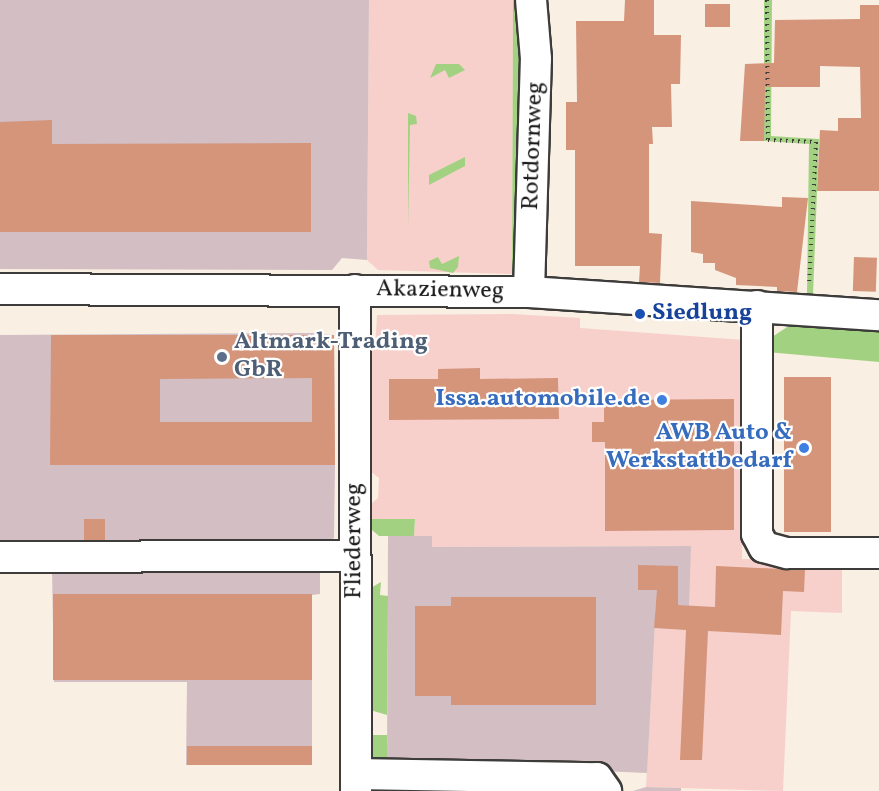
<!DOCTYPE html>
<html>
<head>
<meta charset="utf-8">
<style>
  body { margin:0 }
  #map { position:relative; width:879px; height:791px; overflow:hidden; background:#f9efe2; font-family:Vollkorn,serif }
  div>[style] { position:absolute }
  .built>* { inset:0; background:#f7d0cc }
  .industrial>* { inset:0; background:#d2bec3 }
  .green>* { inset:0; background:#a2d281; transform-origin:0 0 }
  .building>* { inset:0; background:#d5957b; transform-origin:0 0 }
  .path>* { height:4px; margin-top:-2px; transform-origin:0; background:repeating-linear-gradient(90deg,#3d3c3a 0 1.5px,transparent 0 6px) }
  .roads { filter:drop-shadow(2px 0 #3d3c3a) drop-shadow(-2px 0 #3d3c3a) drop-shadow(0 2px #3d3c3a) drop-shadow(0 -2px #3d3c3a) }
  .minor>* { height:30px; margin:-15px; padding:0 15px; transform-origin:15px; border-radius:15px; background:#fff }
  .dots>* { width:16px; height:16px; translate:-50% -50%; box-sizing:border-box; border:3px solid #fff; border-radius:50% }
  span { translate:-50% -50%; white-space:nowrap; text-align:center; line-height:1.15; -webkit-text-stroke:4.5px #fff; paint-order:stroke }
  .street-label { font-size:24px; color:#1c1c1c }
  .transit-label { font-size:24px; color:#164399; font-weight:700 }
  .left { translate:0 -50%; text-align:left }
  .service-label { font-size:24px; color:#4e5e75; font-weight:700 }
  .shop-label { font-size:24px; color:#366cbe; font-weight:700 }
  .right { translate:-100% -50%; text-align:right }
</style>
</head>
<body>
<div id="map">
  <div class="built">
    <i style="clip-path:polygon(369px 0,513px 0,512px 274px,378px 270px,367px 260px)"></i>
    <i style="clip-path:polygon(512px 314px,580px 318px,580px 328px,745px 340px,742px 559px,842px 560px,842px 613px,791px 611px,783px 791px,646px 787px,656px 604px,690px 546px,432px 547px,432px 536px,414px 536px,415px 519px,369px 519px,370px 505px,378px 498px,379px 478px,370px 471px,370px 350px,375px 350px,377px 315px)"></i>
  </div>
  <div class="industrial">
    <i style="clip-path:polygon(0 0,369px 0,367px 260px,342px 258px,332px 270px,0 269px)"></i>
    <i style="clip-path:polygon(311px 333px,334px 335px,335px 465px,334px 538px,320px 546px,320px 594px,312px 595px,312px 765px,186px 765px,187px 682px,54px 682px,52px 569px,0 570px,0 335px)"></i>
    <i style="clip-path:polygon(388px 536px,432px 536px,432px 547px,691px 546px,689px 606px,656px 604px,647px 773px,387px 762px)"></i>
    <i style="clip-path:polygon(646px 787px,681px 788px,681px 791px,633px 791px)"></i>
  </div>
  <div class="green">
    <i style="clip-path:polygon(513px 0,521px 0,521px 35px,518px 275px,512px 279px)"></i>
    <i style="clip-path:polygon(764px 0,772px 0,771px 136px,819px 139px,813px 295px,807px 295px,809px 144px,764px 141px)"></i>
    <i style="clip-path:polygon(436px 64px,459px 64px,465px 70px,449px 78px,445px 70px,430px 78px)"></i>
    <i style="clip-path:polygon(408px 113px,416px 116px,417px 124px,410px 125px,408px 228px)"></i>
    <i style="clip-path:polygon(465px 157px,465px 166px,429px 185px,429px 175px)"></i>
    <i style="clip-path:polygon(459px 256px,458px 267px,453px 273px,430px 268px,429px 261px,438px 257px,442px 264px)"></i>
    <i style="clip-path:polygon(798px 320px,879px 327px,879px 362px,767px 352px,772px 337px)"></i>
    <i style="clip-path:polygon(369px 519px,415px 519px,414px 536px,379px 536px,372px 530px)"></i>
    <i style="clip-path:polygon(381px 582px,380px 595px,388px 596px,387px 715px,370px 710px,369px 589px)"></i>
    <i style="left:387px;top:735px;width:27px;height:16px;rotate:90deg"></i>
  </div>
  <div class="building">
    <i style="clip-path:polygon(625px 0,654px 0,654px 35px,681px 35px,680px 84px,671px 84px,672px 127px,652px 127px,653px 144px,649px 144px,649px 233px,662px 234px,660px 283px,639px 282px,640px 266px,575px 266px,575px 150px,566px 150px,566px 102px,577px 102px,576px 21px,624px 21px)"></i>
    <i style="left:705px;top:4px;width:25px;height:23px"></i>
    <i style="clip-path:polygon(860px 5px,879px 5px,879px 191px,817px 191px,820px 130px,838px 131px,838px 118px,861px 118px,860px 67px,820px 66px,820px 87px,765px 87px,764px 141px,740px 141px,745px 64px,774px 63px,775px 20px,860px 19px)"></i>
    <i style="clip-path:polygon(52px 120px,52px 144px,311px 143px,311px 232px,0 232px,0 122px)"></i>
    <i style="clip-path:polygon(782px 197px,808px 198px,797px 292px,777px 291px,777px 287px,736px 285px,736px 278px,715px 270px,715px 263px,703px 263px,703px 254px,691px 252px,691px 201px,782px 207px)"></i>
    <i style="left:854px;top:257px;width:23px;height:34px;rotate:2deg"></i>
    <i style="clip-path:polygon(evenodd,51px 335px,334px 335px,335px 465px,50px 465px,51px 335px,312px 378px,312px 422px,160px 422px,160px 379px,312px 378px)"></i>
    <i style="clip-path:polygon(480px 368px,480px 379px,558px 378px,559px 419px,389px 420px,389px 379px,438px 379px,438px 369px)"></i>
    <i style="left:784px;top:377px;width:47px;height:155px"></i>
    <i style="clip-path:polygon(734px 399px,734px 530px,605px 531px,605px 442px,592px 442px,592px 422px,604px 422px,604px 400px)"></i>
    <i style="left:84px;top:519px;width:21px;height:21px"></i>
    <i style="clip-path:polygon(638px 565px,678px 566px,678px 605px,715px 607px,716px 566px,805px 570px,804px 592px,783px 591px,781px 635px,708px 631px,702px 760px,680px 760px,686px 630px,654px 628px,657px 590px,638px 590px)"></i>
    <i style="left:312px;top:594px;width:86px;height:259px;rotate:90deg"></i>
    <i style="clip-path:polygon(451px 597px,596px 597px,596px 705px,451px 705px,451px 696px,415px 696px,415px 606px,451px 606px)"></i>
    <i style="left:187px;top:746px;width:125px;height:19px"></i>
  </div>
  <div class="path">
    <i style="left:767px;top:0;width:140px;rotate:89.6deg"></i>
    <i style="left:768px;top:140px;width:48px;rotate:2.4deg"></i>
    <i style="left:816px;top:142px;width:142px;rotate:92.8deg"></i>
  </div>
  <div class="roads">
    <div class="minor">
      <i style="left:0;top:289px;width:529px;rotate:0.32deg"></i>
      <i style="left:529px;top:292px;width:351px;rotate:3.8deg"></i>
      <i style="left:355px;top:290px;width:501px;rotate:89.89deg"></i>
      <i style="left:529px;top:292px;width:233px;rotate:-88.3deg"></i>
      <i style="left:536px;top:59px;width:59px;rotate:-94.8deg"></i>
      <i style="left:757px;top:306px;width:228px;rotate:90deg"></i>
      <i style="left:757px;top:534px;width:15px;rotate:62deg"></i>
      <i style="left:764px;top:547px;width:24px;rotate:15deg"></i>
      <i style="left:787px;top:553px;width:92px"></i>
      <i style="left:0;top:557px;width:355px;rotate:-0.2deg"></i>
      <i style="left:356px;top:774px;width:241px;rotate:1deg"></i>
      <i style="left:597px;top:778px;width:16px;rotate:55deg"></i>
    </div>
  </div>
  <div class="dots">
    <i style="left:640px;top:314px;background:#1a4fb4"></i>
    <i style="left:222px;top:357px;background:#5c6f8a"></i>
    <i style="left:662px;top:400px;background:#3f7fe0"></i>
    <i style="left:804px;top:448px;background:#3f7fe0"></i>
  </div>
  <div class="street-label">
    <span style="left:534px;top:146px;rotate:-88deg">Rotdornweg</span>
    <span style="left:440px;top:291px;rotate:1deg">Akazienweg</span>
    <span style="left:355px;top:541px;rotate:-90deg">Fliederweg</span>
  </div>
  <div class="transit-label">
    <span class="left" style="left:652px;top:314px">Siedlung</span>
  </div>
  <div class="service-label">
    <span class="left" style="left:234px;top:357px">Altmark-Trading<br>GbR</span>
  </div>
  <div class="shop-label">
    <span class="right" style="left:650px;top:400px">Issa.automobile.de</span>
    <span class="right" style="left:792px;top:448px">AWB Auto &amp;<br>Werkstattbedarf</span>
  </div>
</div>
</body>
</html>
